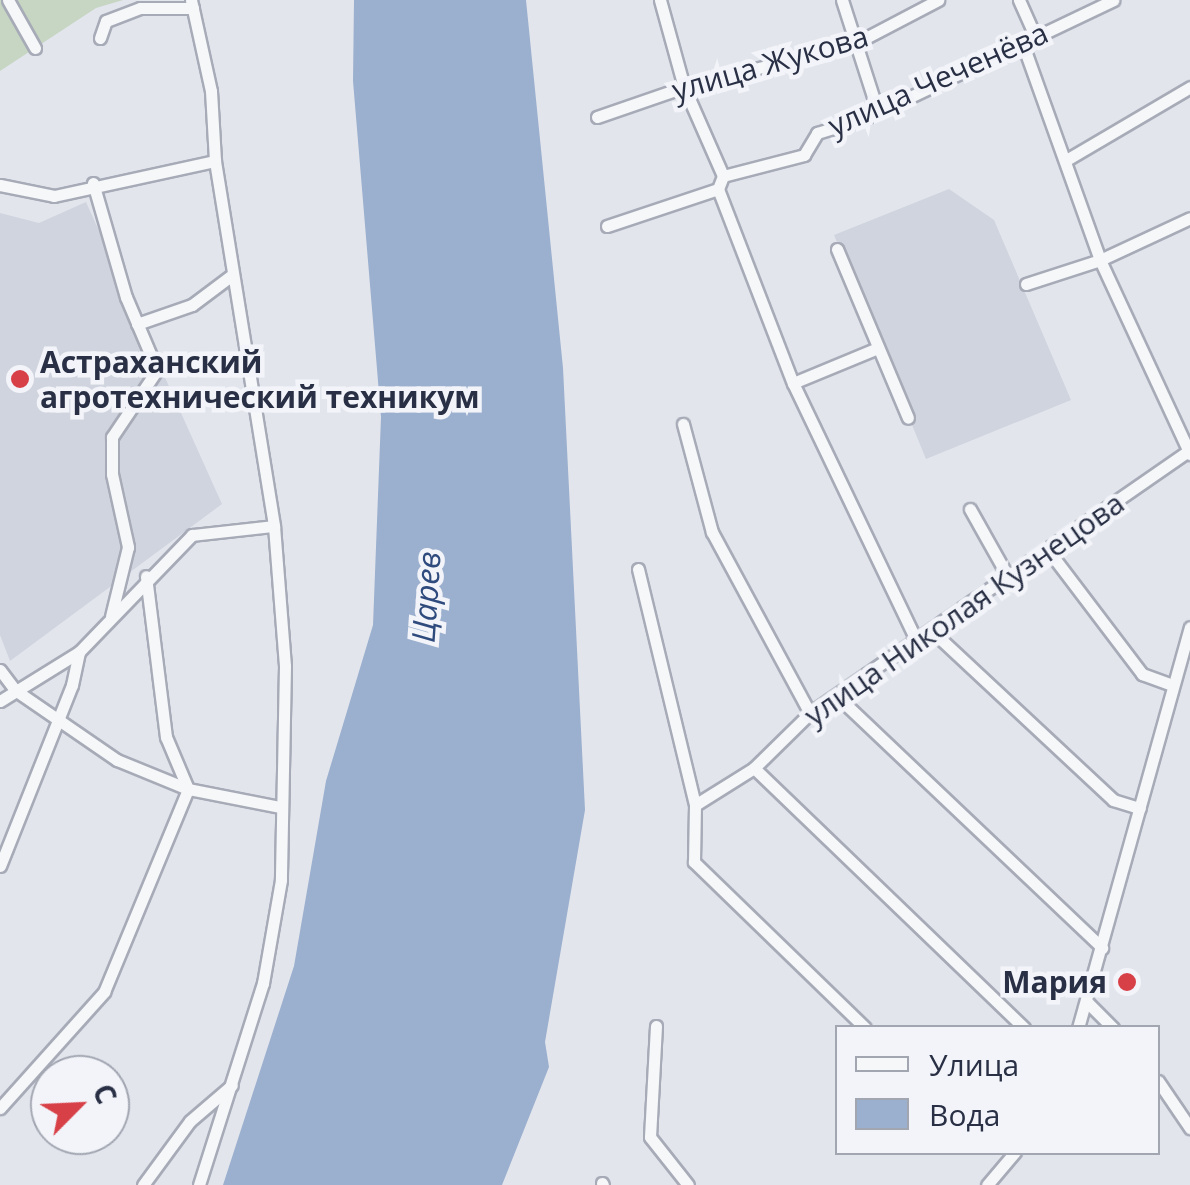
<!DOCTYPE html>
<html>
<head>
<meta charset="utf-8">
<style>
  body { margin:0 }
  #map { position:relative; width:1190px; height:1185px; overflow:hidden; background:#e2e5ec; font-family:"Open Sans",sans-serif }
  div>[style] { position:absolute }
  .built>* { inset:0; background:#d0d4de }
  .green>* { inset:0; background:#c6d6c3 }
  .water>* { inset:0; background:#9bafce }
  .roads { filter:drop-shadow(2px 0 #a7abb7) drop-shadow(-2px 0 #a7abb7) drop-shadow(0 2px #a7abb7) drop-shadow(0 -2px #a7abb7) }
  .minor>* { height:11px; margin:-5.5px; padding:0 5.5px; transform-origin:5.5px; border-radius:5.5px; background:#f6f7f9 }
  .dots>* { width:28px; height:28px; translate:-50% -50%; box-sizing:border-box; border:5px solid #f2f4f9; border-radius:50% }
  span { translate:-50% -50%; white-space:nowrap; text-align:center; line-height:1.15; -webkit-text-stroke:9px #f2f4f9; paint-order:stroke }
  .street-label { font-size:30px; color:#293045 }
  .poi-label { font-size:30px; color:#293045; font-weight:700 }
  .left { translate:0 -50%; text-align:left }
  .right { translate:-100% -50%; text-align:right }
  .water-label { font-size:32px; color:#2f4a7d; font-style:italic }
  .legend { position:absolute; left:835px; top:1025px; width:325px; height:130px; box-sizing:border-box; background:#f2f4f9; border:2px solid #a2a6b1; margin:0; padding:12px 18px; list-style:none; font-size:30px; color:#293045 }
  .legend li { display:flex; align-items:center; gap:20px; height:50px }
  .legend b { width:50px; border:2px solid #a2a6b1 }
  .north { position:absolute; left:30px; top:1055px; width:100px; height:100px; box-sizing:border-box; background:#f2f4f9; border:2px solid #a2a6b1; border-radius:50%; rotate:66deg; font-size:28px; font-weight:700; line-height:40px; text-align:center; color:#293045 }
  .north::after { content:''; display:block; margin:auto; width:35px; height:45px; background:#d84048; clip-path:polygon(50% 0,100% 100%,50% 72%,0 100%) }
</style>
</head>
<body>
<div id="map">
  <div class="built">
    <i style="clip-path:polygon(949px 189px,994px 220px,1071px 400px,926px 459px,834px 235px)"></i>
    <i style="clip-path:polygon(86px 202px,222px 504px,10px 661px,0 635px,0 213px,39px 223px)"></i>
  </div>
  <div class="green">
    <i style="clip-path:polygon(0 0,123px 0,96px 8px,0 71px)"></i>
  </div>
  <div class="water">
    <i style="clip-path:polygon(354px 0,526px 0,563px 368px,585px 810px,545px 1042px,549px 1067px,502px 1185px,223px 1185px,294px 966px,326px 781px,373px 625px,381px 417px,353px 81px)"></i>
  </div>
  <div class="roads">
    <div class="minor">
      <i style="left:8px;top:0;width:55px;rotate:60.6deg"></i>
      <i style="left:191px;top:0;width:93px;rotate:77.6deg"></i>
      <i style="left:211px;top:91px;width:70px;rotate:86.7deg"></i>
      <i style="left:215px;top:161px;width:370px;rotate:80.8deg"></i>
      <i style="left:274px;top:526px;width:140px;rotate:85.5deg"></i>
      <i style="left:285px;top:666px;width:214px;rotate:91.1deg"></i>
      <i style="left:281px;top:880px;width:105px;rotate:99.9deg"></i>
      <i style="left:263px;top:983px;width:212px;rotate:107.6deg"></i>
      <i style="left:660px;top:0;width:90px;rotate:74.6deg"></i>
      <i style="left:684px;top:87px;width:97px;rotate:66.3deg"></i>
      <i style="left:842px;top:0;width:118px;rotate:72.2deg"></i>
      <i style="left:1019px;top:0;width:39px;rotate:66deg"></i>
      <i style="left:100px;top:38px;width:18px;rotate:-71deg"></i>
      <i style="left:106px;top:21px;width:36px;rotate:-21deg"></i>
      <i style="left:140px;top:8px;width:53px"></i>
      <i style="left:1022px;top:42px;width:232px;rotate:70.3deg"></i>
      <i style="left:1100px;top:260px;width:214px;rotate:65.1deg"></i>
      <i style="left:597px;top:117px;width:92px;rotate:-19deg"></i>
      <i style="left:684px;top:87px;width:178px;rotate:-14.3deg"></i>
      <i style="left:856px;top:43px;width:93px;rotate:-27.7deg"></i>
      <i style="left:1068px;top:159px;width:142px;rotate:-30.5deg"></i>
      <i style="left:93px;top:183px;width:119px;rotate:73.9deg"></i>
      <i style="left:126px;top:297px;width:79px;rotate:67deg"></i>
      <i style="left:157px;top:370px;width:81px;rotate:123.9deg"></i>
      <i style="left:112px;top:437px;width:37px;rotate:90deg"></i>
      <i style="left:112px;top:474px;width:75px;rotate:77.6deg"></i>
      <i style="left:128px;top:547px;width:71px;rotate:103.8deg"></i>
      <i style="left:0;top:185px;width:55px;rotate:11.5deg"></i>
      <i style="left:54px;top:196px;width:165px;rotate:-12.3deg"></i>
      <i style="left:718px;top:189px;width:208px;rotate:68.9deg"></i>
      <i style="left:793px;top:383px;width:287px;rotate:64.4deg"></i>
      <i style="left:607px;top:226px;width:117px;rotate:-18.4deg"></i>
      <i style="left:718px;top:189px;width:14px;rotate:-69deg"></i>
      <i style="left:723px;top:176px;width:84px;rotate:-14.5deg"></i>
      <i style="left:804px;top:155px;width:26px;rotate:-59deg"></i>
      <i style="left:817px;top:133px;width:51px;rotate:-17deg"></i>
      <i style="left:866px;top:118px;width:274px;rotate:-25.5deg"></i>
      <i style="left:837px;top:249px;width:183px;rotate:67.2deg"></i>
      <i style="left:1026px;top:284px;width:78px;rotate:-18deg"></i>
      <i style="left:1100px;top:260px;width:99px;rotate:-25deg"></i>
      <i style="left:137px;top:324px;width:58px;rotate:-19.1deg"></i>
      <i style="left:192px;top:305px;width:50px;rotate:-36.9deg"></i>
      <i style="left:793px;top:383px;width:92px;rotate:-22.4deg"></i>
      <i style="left:683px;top:424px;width:112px;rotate:75deg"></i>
      <i style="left:712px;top:532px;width:206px;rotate:61.6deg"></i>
      <i style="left:970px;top:509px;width:76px;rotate:60.7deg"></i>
      <i style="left:1048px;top:550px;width:156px;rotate:52.8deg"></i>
      <i style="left:1142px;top:674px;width:33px;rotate:20deg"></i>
      <i style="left:638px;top:569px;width:243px;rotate:76.4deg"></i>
      <i style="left:695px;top:805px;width:57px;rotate:91deg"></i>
      <i style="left:694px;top:862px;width:238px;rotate:44.1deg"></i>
      <i style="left:932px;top:631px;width:248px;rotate:43deg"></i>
      <i style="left:1113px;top:800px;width:28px;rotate:17deg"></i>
      <i style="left:0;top:670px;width:25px;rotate:53deg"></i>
      <i style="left:15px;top:690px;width:124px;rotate:34.5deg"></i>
      <i style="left:117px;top:760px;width:77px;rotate:22.2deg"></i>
      <i style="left:188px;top:789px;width:94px;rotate:11.1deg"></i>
      <i style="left:839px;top:698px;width:363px;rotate:43.5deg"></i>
      <i style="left:0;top:701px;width:93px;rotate:-31.8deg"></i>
      <i style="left:79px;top:652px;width:163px;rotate:-46deg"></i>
      <i style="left:192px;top:535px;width:82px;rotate:-6.3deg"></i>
      <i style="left:754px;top:768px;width:375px;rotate:43.9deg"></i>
      <i style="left:695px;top:805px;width:70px;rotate:-32.1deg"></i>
      <i style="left:754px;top:768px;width:78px;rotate:-44.5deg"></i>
      <i style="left:810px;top:713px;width:459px;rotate:-34.7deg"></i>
      <i style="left:0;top:866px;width:195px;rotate:-68.3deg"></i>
      <i style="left:72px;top:685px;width:34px;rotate:-78deg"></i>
      <i style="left:1087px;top:1002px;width:37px;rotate:45deg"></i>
      <i style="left:656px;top:1026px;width:111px;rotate:93.1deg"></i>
      <i style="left:650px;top:1137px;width:61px;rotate:51.6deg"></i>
      <i style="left:1078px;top:1028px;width:416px;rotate:-74.4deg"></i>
      <i style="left:1158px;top:1081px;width:57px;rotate:55.8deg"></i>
      <i style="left:0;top:1108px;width:156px;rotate:-48.1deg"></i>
      <i style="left:104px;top:992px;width:220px;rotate:-67.5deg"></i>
      <i style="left:188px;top:789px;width:56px;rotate:-112.9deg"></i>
      <i style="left:166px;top:737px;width:162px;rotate:-97.1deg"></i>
      <i style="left:602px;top:1183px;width:2px;rotate:63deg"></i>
      <i style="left:143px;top:1185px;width:79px;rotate:-53.7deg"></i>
      <i style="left:190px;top:1121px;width:55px;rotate:-40.6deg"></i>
      <i style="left:987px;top:1185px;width:43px;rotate:-49.7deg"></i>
    </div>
  </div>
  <div class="dots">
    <i style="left:20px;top:379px;background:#d84048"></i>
    <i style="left:1127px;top:982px;background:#d84048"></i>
  </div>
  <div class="street-label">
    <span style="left:770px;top:63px;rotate:-16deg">улица Жукова</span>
    <span style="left:938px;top:79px;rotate:-24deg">улица Чеченёва</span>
    <span style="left:964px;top:609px;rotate:-35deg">улица Николая Кузнецова</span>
  </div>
  <div class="poi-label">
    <span class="left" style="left:40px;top:379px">Астраханский<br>агротехнический техникум</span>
    <span class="right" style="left:1107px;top:982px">Мария</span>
  </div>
  <div class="water-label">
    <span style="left:426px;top:597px;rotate:-86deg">Царев</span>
  </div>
  <ul class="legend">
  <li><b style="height:12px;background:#f6f7f9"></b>Улица</li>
  <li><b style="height:28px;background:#9bafce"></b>Вода</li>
  </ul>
  <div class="north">С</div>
</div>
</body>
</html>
